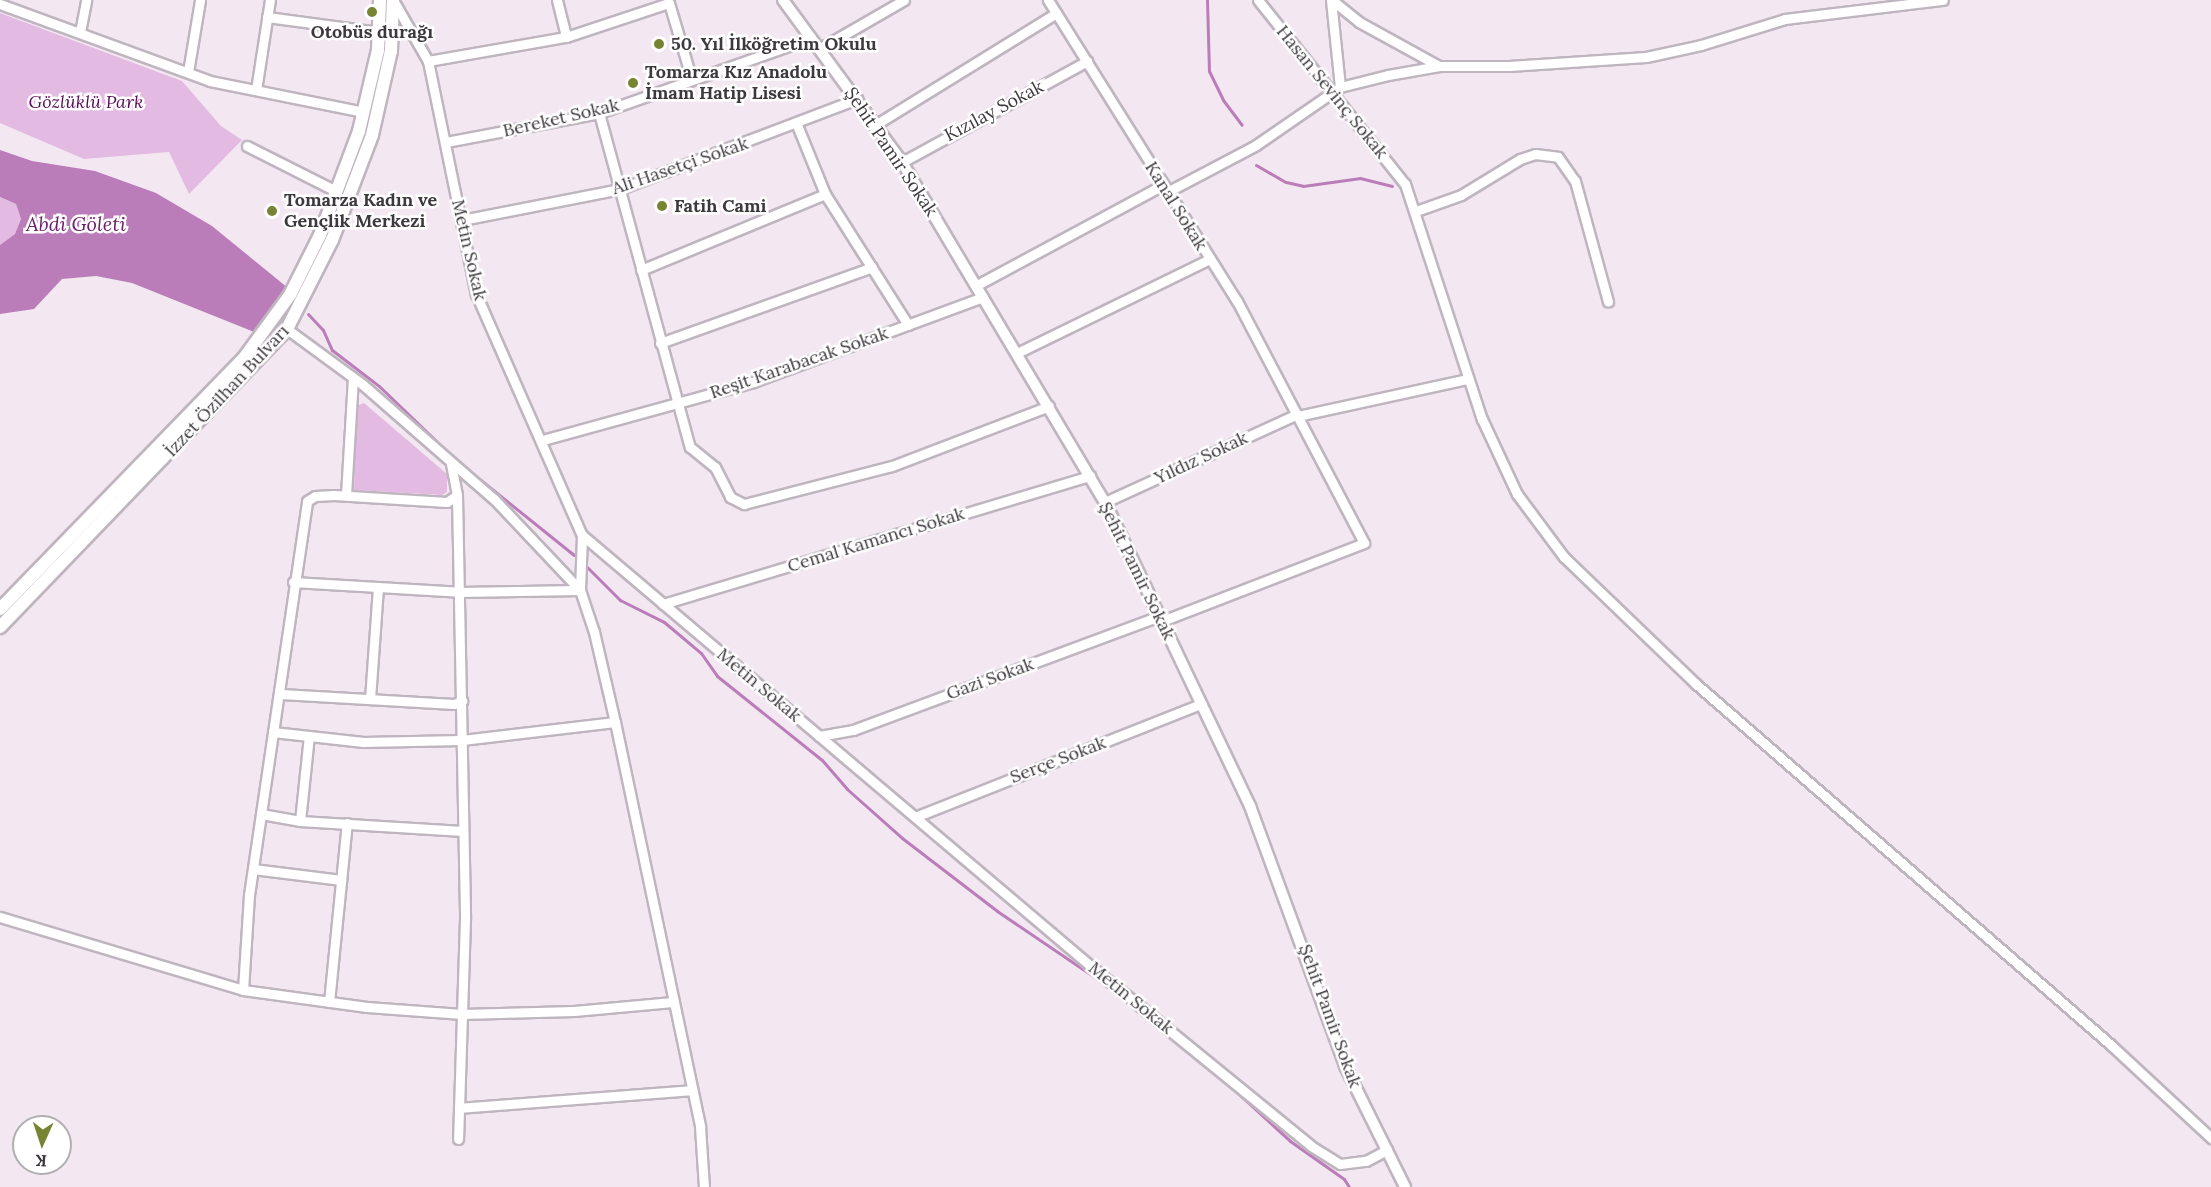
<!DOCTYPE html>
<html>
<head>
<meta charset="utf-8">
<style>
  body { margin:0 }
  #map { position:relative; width:2211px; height:1187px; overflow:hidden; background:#f3e8f2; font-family:Lora,serif }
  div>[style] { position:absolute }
  .green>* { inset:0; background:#e3bae2 }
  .water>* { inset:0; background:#bb7db9 }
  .stream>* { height:3px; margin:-1.5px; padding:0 1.5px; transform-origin:1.5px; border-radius:1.5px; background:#bb7db9 }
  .roads { filter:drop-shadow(2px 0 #bfb5bf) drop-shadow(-2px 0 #bfb5bf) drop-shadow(0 2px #bfb5bf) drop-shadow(0 -2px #bfb5bf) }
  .minor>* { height:9px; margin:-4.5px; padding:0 4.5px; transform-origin:4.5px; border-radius:4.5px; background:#fff }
  .tertiary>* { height:10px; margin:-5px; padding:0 5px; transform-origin:5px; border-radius:5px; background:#fff }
  .secondary>* { height:12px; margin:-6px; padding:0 6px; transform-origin:6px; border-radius:6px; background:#fff }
  .dots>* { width:16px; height:16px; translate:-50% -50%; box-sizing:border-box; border:3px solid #fff; border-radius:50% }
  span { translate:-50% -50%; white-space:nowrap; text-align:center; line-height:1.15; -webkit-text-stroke:5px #fff; paint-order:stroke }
  .poi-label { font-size:18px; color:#3d383d; font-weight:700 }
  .left { translate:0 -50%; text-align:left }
  .street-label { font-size:18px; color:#3d383d }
  .park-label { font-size:18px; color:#5a0c5b; font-style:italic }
  .water-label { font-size:20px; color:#6c216c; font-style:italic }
  .north { position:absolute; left:12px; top:1115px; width:60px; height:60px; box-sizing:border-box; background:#fff; border:2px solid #b1afb1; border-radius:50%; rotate:183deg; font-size:16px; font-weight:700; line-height:24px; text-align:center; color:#3d383d }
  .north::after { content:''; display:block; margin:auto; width:21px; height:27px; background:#778432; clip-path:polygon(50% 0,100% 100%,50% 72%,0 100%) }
</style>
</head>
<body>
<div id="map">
  <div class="green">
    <i style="clip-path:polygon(0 13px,182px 81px,221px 126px,242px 140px,189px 194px,169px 152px,84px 159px,0 123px)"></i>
    <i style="clip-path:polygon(0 197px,16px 204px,21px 219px,15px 234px,0 245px)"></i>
    <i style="clip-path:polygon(364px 403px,447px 474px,447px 492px,442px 495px,354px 490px,356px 406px)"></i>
  </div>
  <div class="water">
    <i style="clip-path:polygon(0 150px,32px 161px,95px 171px,156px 193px,212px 226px,288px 288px,259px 334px,132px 283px,96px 276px,62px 279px,34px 309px,0 314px,0 245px,15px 234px,21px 219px,16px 204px,0 197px)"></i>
  </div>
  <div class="stream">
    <i style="left:1207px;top:0;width:71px;rotate:88.4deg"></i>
    <i style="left:1209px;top:71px;width:32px;rotate:64deg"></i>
    <i style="left:1223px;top:100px;width:31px;rotate:53deg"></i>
    <i style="left:1256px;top:165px;width:34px;rotate:30deg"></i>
    <i style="left:1286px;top:182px;width:17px;rotate:13deg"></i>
    <i style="left:1303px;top:186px;width:58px;rotate:-8deg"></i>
    <i style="left:1360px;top:178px;width:33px;rotate:14deg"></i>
    <i style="left:308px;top:314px;width:22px;rotate:47deg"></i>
    <i style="left:323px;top:330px;width:22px;rotate:66deg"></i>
    <i style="left:332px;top:350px;width:59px;rotate:37.5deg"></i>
    <i style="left:379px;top:386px;width:108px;rotate:43.9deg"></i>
    <i style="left:457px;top:461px;width:150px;rotate:38.8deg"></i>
    <i style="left:587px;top:567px;width:47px;rotate:45deg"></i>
    <i style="left:620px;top:600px;width:49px;rotate:26.6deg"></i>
    <i style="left:664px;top:622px;width:48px;rotate:40deg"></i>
    <i style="left:701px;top:653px;width:28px;rotate:55deg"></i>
    <i style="left:717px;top:676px;width:134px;rotate:38.7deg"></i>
    <i style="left:822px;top:760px;width:38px;rotate:49deg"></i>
    <i style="left:847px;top:789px;width:74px;rotate:41.7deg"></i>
    <i style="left:902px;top:838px;width:120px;rotate:37.5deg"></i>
    <i style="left:997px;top:911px;width:139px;rotate:34.1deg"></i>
    <i style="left:1217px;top:1074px;width:99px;rotate:42.5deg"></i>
    <i style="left:1290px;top:1141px;width:66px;rotate:35.1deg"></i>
    <i style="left:1344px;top:1179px;width:9px;rotate:58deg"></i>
  </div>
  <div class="roads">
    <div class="minor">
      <i style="left:393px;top:0;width:70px;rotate:60.2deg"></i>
      <i style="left:428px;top:61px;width:238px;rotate:78.4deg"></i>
      <i style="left:476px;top:294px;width:263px;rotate:66.3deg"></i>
      <i style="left:582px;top:535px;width:670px;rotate:40.28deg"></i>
      <i style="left:1093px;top:968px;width:281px;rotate:39.2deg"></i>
      <i style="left:1311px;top:1146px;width:34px;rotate:32deg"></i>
      <i style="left:1340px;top:1164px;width:26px;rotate:-7deg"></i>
      <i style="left:1366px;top:1161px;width:24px;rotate:-28deg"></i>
      <i style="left:557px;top:0;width:38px;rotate:76deg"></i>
      <i style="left:1048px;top:0;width:355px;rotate:57.9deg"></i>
      <i style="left:1237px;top:301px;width:273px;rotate:62.3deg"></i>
      <i style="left:1364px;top:543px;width:217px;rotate:158.9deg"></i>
      <i style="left:1258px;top:0;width:236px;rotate:51.4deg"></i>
      <i style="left:1405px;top:184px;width:247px;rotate:71.9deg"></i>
      <i style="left:1482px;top:419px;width:83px;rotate:65deg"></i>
      <i style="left:1517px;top:494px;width:79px;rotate:53.3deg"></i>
      <i style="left:1564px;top:557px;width:183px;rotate:43.9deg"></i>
      <i style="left:1696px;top:684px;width:550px;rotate:41.02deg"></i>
      <i style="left:2111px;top:1045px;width:137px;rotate:42.9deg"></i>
      <i style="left:1331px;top:0;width:87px;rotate:84.1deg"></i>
      <i style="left:1332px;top:0;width:35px;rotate:39deg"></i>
      <i style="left:1359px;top:22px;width:91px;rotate:28.8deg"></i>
      <i style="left:0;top:4px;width:224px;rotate:20.1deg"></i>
      <i style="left:210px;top:81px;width:157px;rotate:11.4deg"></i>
      <i style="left:267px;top:17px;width:113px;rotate:7.6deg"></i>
      <i style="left:80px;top:32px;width:33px;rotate:-79deg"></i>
      <i style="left:819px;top:49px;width:98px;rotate:-30deg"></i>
      <i style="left:428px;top:61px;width:140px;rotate:-9.9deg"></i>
      <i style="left:566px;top:37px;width:108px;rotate:-18.3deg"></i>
      <i style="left:669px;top:3px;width:80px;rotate:73.4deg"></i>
      <i style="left:188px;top:72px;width:73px;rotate:-80.5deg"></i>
      <i style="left:256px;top:90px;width:91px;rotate:-81.2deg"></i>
      <i style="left:599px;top:113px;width:346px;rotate:74.8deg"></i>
      <i style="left:690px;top:447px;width:32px;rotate:39deg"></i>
      <i style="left:715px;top:467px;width:34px;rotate:63deg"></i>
      <i style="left:730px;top:497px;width:16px;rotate:27deg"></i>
      <i style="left:744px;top:504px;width:153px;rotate:-14.4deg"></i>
      <i style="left:892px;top:466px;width:168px;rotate:-20.9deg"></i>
      <i style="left:797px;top:125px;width:74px;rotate:67.9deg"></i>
      <i style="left:825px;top:194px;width:155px;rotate:57.6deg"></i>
      <i style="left:875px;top:125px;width:213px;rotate:-31.7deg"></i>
      <i style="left:446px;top:142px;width:156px;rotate:-10.7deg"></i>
      <i style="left:599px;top:113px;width:225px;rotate:-19.5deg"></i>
      <i style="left:247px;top:146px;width:100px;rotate:26.8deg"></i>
      <i style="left:902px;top:162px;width:211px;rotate:-28.6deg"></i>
      <i style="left:1167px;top:192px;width:101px;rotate:-27.8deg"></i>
      <i style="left:1256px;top:145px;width:102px;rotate:-34.6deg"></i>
      <i style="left:1340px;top:87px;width:49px;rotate:-14deg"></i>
      <i style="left:1388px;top:75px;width:52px;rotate:-10deg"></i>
      <i style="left:1439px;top:66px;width:70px"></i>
      <i style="left:1509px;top:66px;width:137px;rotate:-3.8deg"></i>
      <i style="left:1646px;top:57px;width:56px;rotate:-12.3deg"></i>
      <i style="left:1701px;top:45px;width:88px;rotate:-17.2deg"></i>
      <i style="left:1785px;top:19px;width:159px;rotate:-6.9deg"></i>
      <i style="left:1416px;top:211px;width:48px;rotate:-19.6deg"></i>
      <i style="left:1461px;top:195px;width:69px;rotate:-31.4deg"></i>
      <i style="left:1520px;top:159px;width:16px;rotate:-18deg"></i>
      <i style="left:1535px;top:154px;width:23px;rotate:7deg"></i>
      <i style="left:1558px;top:157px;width:29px;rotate:55deg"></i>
      <i style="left:1575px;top:181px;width:125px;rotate:74.7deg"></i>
      <i style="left:462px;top:220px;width:161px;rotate:-11.1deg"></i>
      <i style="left:620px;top:189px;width:254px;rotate:-20.8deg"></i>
      <i style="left:641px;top:270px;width:199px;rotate:-22.4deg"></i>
      <i style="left:977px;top:285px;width:211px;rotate:-28.3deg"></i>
      <i style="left:287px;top:329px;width:93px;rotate:36.3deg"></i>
      <i style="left:362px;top:384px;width:175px;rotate:41.1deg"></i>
      <i style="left:494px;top:499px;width:125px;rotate:46.6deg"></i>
      <i style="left:580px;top:590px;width:44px;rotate:71.6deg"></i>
      <i style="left:594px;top:632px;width:92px;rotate:76.9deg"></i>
      <i style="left:615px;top:722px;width:414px;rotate:78.1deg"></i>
      <i style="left:700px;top:1127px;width:60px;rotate:86.2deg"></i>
      <i style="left:660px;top:343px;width:225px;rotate:-19.7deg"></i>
      <i style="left:1017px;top:353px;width:215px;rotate:-26deg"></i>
      <i style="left:1298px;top:416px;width:174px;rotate:-12.3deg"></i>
      <i style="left:543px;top:440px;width:218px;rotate:-15.4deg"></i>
      <i style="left:753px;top:382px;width:245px;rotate:-20.3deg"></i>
      <i style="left:451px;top:464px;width:32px;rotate:79deg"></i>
      <i style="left:457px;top:495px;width:424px;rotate:88.9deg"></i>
      <i style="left:465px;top:919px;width:220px;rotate:91.8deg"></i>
      <i style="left:346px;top:495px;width:117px;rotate:-86.6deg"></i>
      <i style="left:1105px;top:502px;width:211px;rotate:-24.6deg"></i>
      <i style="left:293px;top:582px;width:166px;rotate:3.4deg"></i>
      <i style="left:459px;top:592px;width:121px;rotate:-0.9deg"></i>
      <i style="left:580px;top:590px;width:55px;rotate:-87.9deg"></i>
      <i style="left:663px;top:604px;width:446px;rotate:-16.7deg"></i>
      <i style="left:281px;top:694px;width:173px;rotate:3.3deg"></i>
      <i style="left:454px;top:704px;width:9px;rotate:-21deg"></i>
      <i style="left:370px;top:699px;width:112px;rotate:-85.9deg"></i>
      <i style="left:273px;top:732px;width:91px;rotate:6.3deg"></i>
      <i style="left:363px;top:742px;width:99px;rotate:-1.2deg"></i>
      <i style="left:462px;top:740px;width:154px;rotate:-6.7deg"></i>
      <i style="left:819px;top:736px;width:35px;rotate:-10deg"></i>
      <i style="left:853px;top:730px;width:327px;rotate:-20.4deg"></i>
      <i style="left:261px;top:814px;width:40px;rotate:10deg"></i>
      <i style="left:300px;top:821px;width:163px;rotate:3.5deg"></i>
      <i style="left:915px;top:817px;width:308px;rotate:-21.6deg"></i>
      <i style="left:300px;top:821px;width:85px;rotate:-84deg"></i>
      <i style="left:253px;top:869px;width:89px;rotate:7.1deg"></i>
      <i style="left:0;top:917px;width:254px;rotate:16.7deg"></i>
      <i style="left:243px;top:990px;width:125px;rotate:7.8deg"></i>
      <i style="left:367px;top:1007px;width:95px;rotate:4.2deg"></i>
      <i style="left:462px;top:1014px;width:112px;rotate:-1.5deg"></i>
      <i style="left:574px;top:1011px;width:99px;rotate:-5.2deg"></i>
      <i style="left:243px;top:990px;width:95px;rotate:-86.4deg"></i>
      <i style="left:249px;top:895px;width:398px;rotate:-81.6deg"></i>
      <i style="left:307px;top:501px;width:9px;rotate:-32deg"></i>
      <i style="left:315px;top:496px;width:19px;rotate:-3deg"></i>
      <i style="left:334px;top:495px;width:113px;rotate:3.5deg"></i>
      <i style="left:447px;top:502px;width:12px;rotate:-35deg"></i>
      <i style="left:329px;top:1002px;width:180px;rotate:-84.3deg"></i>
      <i style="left:459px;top:1108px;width:234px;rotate:-4.4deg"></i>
    </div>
    <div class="tertiary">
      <i style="left:783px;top:0;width:201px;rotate:53.7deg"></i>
      <i style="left:902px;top:162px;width:396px;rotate:59.2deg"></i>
      <i style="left:1105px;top:502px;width:337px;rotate:64.5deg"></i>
      <i style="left:1250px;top:806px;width:277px;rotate:69.9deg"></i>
      <i style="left:1345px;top:1066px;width:135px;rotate:63.6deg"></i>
    </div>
    <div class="secondary">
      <i style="left:0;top:609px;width:350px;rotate:-45.8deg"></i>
      <i style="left:244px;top:358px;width:78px;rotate:-53.9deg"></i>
      <i style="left:290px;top:295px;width:67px;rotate:-63.4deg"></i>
      <i style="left:320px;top:235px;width:111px;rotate:-69.4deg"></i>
      <i style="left:359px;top:131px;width:83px;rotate:-76.8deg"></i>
      <i style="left:378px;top:50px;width:50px;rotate:-87.7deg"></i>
      <i style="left:0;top:627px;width:414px;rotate:-46.1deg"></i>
      <i style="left:287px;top:329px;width:100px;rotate:-63.2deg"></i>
      <i style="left:332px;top:240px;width:112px;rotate:-69.1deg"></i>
      <i style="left:372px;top:135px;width:86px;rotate:-77.3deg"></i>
      <i style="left:391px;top:51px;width:51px;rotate:-87.8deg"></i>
    </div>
  </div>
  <div class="dots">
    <i style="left:372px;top:12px;background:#778432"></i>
    <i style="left:659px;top:44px;background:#778432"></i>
    <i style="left:633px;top:83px;background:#778432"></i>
    <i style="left:662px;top:206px;background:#778432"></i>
    <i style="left:272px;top:211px;background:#778432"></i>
  </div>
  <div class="poi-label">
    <span style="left:372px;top:32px">Otobüs durağı</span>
    <span class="left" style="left:671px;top:44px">50. Yıl İlköğretim Okulu</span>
    <span class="left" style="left:645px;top:83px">Tomarza Kız Anadolu<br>İmam Hatip Lisesi</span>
    <span class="left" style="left:284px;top:211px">Tomarza Kadın ve<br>Gençlik Merkezi</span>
    <span class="left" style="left:674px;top:206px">Fatih Cami</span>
  </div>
  <div class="street-label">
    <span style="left:1332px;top:92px;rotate:51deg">Hasan Sevinç Sokak</span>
    <span style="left:994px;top:111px;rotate:-28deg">Kızılay Sokak</span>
    <span style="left:561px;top:118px;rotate:-13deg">Bereket Sokak</span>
    <span style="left:891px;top:152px;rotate:56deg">Şehit Pamir Sokak</span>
    <span style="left:680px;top:166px;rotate:-19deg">Ali Hasetçi Sokak</span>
    <span style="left:1176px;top:206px;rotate:58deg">Kanal Sokak</span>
    <span style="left:469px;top:250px;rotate:77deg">Metin Sokak</span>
    <span style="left:799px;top:363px;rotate:-19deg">Reşit Karabacak Sokak</span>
    <span style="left:227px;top:391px;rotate:-47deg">İzzet Özilhan Bulvarı</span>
    <span style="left:1201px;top:458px;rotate:-25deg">Yıldız Sokak</span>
    <span style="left:876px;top:540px;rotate:-17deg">Cemal Kamancı Sokak</span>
    <span style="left:1137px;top:571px;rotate:64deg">Şehit Pamir Sokak</span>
    <span style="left:990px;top:679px;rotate:-20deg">Gazi Sokak</span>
    <span style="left:759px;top:685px;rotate:40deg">Metin Sokak</span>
    <span style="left:1058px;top:760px;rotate:-21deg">Serçe Sokak</span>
    <span style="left:1131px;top:998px;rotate:39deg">Metin Sokak</span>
    <span style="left:1330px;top:1016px;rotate:70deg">Şehit Pamir Sokak</span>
  </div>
  <div class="park-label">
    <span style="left:86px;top:102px">Gözlüklü Park</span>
  </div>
  <div class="water-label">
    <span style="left:76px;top:223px">Abdi Göleti</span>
  </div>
  <div class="north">K</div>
</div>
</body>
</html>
